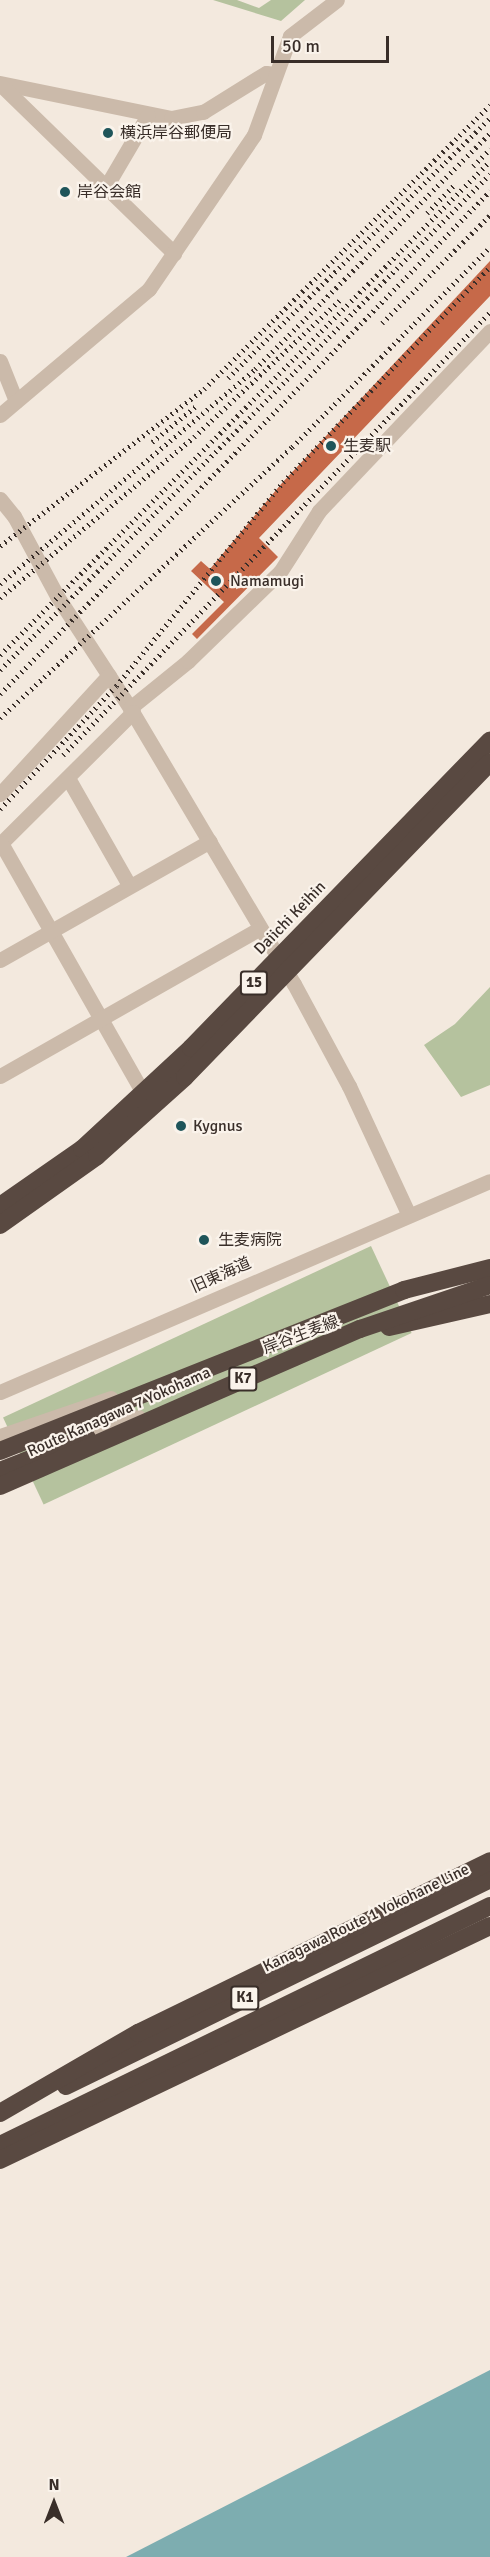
<!DOCTYPE html>
<html>
<head>
<meta charset="utf-8">
<style>
  body { margin:0 }
  #map { position:relative; width:490px; height:2557px; overflow:hidden; background:#f3e9de; font-family:Signika,"Noto Sans JP",sans-serif }
  div>[style] { position:absolute }
  .green>* { inset:0; background:#b5c29e; transform-origin:0 0 }
  .water>* { inset:0; background:#7dadb0 }
  .building>* { inset:0; background:#c66949 }
  .minor>* { height:15px; margin:-7.5px; padding:0 7.5px; transform-origin:7.5px; border-radius:7.5px; background:#cbbaaa }
  .highway>* { height:18px; margin:-9px; padding:0 9px; transform-origin:9px; border-radius:9px; background:#594941 }
  .rail>* { height:4.5px; margin-top:-2.25px; transform-origin:0; background:repeating-linear-gradient(90deg,#392e29 0 1.5px,transparent 0 6px) }
  .highway-bridge>* { height:18px; margin:-9px; padding:0 9px; transform-origin:9px; border-radius:9px; background:#594941 }
  .dots>* { width:16px; height:16px; translate:-50% -50%; box-sizing:border-box; border:3px solid #faf3eb; border-radius:50% }
  span { translate:-50% -50%; white-space:nowrap; text-align:center; line-height:1.15; -webkit-text-stroke:4.5px #faf3eb; paint-order:stroke }
  .shield-label span { padding:2px 4px; background:#faf3eb; border:2px solid; border-radius:4px; -webkit-text-stroke-width:0 }
  .shield-label { font-size:15px; color:#392e29; font-weight:700 }
  .poi-label { font-size:16px; color:#392e29 }
  .left { translate:0 -50%; text-align:left }
  .street-label { font-size:16px; color:#392e29 }
  .north { position:absolute; left:24px; top:2473px; width:60px; height:60px; -webkit-text-stroke:4px #faf3eb; paint-order:stroke; rotate:0deg; font-size:16px; font-weight:700; line-height:24px; text-align:center; color:#392e29 }
  .north::after { content:''; display:block; margin:auto; width:21px; height:27px; background:#392e29; clip-path:polygon(50% 0,100% 100%,50% 72%,0 100%) }
  .scale { position:absolute; left:271px; top:36px; width:118px; height:27px; box-sizing:border-box; border:3px solid #392e29; border-top:0; padding-left:8px; font-size:18px; line-height:21px; white-space:nowrap; color:#392e29; -webkit-text-stroke:4px #faf3eb; paint-order:stroke }
</style>
</head>
<body>
<div id="map">
  <div class="green">
    <i style="clip-path:polygon(213px 0,237px 0,259px 8px,271px 0,305px 0,281px 21px)"></i>
    <i style="clip-path:polygon(490px 987px,490px 1085px,461px 1097px,424px 1045px,455px 1024px)"></i>
    <i style="left:371px;top:1246px;width:96px;height:406px;rotate:65deg"></i>
  </div>
  <div class="water">
    <i style="clip-path:polygon(490px 2370px,490px 2557px,126px 2557px)"></i>
  </div>
  <div class="building">
    <i style="clip-path:polygon(490px 261px,490px 296px,259px 538px,278px 557px,197px 639px,192px 634px,224px 602px,191px 571px,201px 561px,210px 569px,282px 483px)"></i>
  </div>
  <div class="minor">
    <i style="left:0;top:83px;width:175px;rotate:11.6deg"></i>
    <i style="left:171px;top:118px;width:33px;rotate:-11deg"></i>
    <i style="left:203px;top:112px;width:74px;rotate:-31.8deg"></i>
    <i style="left:266px;top:73px;width:9px;rotate:6deg"></i>
    <i style="left:0;top:84px;width:243px;rotate:44.2deg"></i>
    <i style="left:107px;top:185px;width:81px;rotate:-59.6deg"></i>
    <i style="left:0;top:361px;width:43px;rotate:68.2deg"></i>
    <i style="left:0;top:415px;width:195px;rotate:-40.2deg"></i>
    <i style="left:149px;top:289px;width:186px;rotate:-55.7deg"></i>
    <i style="left:254px;top:135px;width:105px;rotate:-70deg"></i>
    <i style="left:290px;top:36px;width:59px;rotate:-37.5deg"></i>
    <i style="left:0;top:499px;width:22px;rotate:51deg"></i>
    <i style="left:14px;top:516px;width:91px;rotate:61.7deg"></i>
    <i style="left:57px;top:596px;width:134px;rotate:56.9deg"></i>
    <i style="left:130px;top:708px;width:321px;rotate:59.3deg"></i>
    <i style="left:294px;top:984px;width:116px;rotate:61.7deg"></i>
    <i style="left:349px;top:1086px;width:140px;rotate:65.1deg"></i>
    <i style="left:130px;top:708px;width:75px;rotate:-39deg"></i>
    <i style="left:188px;top:661px;width:128px;rotate:-44.1deg"></i>
    <i style="left:280px;top:572px;width:72px;rotate:-57.4deg"></i>
    <i style="left:319px;top:511px;width:248px;rotate:-46.5deg"></i>
    <i style="left:133px;top:712px;width:186px;rotate:135.2deg"></i>
    <i style="left:1px;top:843px;width:288px;rotate:60.4deg"></i>
    <i style="left:68px;top:778px;width:123px;rotate:60.3deg"></i>
    <i style="left:0;top:794px;width:161px;rotate:-47.5deg"></i>
    <i style="left:0;top:960px;width:241px;rotate:-29.5deg"></i>
    <i style="left:0;top:1076px;width:299px;rotate:-29.6deg"></i>
    <i style="left:0;top:1392px;width:533px;rotate:-23.3deg"></i>
    <i style="left:0;top:1436px;width:117px;rotate:-18.9deg"></i>
    <i style="left:77px;top:1442px;width:66px;rotate:-22.3deg"></i>
  </div>
  <div class="highway">
    <i style="left:0;top:1206px;width:100px;rotate:-34.8deg"></i>
    <i style="left:82px;top:1149px;width:149px;rotate:-42.8deg"></i>
    <i style="left:191px;top:1048px;width:429px;rotate:-45.8deg"></i>
    <i style="left:0;top:1225px;width:119px;rotate:-35.4deg"></i>
    <i style="left:97px;top:1156px;width:118px;rotate:-41.9deg"></i>
    <i style="left:185px;top:1077px;width:438px;rotate:-45.9deg"></i>
    <i style="left:389px;top:1327px;width:104px;rotate:-12.8deg"></i>
    <i style="left:0;top:1471px;width:93px;rotate:-21.3deg"></i>
    <i style="left:66px;top:2086px;width:472px;rotate:-26deg"></i>
    <i style="left:0;top:2113px;width:160px;rotate:-30.1deg"></i>
    <i style="left:138px;top:2033px;width:392px;rotate:-26deg"></i>
    <i style="left:0;top:2145px;width:545px;rotate:-26deg"></i>
    <i style="left:0;top:2160px;width:543px;rotate:-25.53deg"></i>
  </div>
  <div class="rail">
    <i style="left:473px;top:166px;width:24px;rotate:-45deg"></i>
    <i style="left:427px;top:213px;width:42px;rotate:-46deg"></i>
    <i style="left:382px;top:323px;width:153px;rotate:-45deg"></i>
    <i style="left:228px;top:378px;width:369px;rotate:-44.8deg"></i>
    <i style="left:152px;top:442px;width:57px;rotate:-39.3deg"></i>
    <i style="left:0;top:546px;width:257px;rotate:-37.6deg"></i>
    <i style="left:204px;top:389px;width:403px;rotate:-44.8deg"></i>
    <i style="left:0;top:584px;width:334px;rotate:-40.1deg"></i>
    <i style="left:255px;top:369px;width:333px;rotate:-45.1deg"></i>
    <i style="left:0;top:598px;width:252px;rotate:-39.7deg"></i>
    <i style="left:194px;top:437px;width:200px;rotate:-43.2deg"></i>
    <i style="left:0;top:655px;width:696px;rotate:-45.23deg"></i>
    <i style="left:0;top:670px;width:697px;rotate:-45.35deg"></i>
    <i style="left:0;top:694px;width:702px;rotate:-45.75deg"></i>
    <i style="left:0;top:718px;width:398px;rotate:-42.9deg"></i>
    <i style="left:292px;top:447px;width:281px;rotate:-45.3deg"></i>
    <i style="left:63px;top:755px;width:615px;rotate:-46.05deg"></i>
    <i style="left:0;top:809px;width:169px;rotate:-46.7deg"></i>
    <i style="left:116px;top:686px;width:264px;rotate:-50.7deg"></i>
    <i style="left:283px;top:482px;width:298px;rotate:-46.1deg"></i>
  </div>
  <div class="highway-bridge">
    <i style="left:0;top:1451px;width:435px;rotate:-21.7deg"></i>
    <i style="left:404px;top:1290px;width:89px;rotate:-14.3deg"></i>
    <i style="left:0;top:1486px;width:393px;rotate:-23.6deg"></i>
    <i style="left:360px;top:1329px;width:137px;rotate:-18.7deg"></i>
  </div>
  <div class="dots">
    <i style="left:108px;top:133px;background:#1f555a"></i>
    <i style="left:65px;top:192px;background:#1f555a"></i>
    <i style="left:331px;top:446px;background:#1f555a"></i>
    <i style="left:216px;top:581px;background:#1f555a"></i>
    <i style="left:181px;top:1126px;background:#1f555a"></i>
    <i style="left:204px;top:1240px;background:#1f555a"></i>
  </div>
  <div class="shield-label">
    <span style="left:254px;top:983px">15</span>
    <span style="left:243px;top:1379px">K7</span>
    <span style="left:245px;top:1998px">K1</span>
  </div>
  <div class="poi-label">
    <span class="left" style="left:120px;top:133px">横浜岸谷郵便局</span>
    <span class="left" style="left:77px;top:192px">岸谷会館</span>
    <span class="left" style="left:343px;top:446px">生麦駅</span>
    <span class="left" style="left:230px;top:581px">Namamugi</span>
    <span class="left" style="left:193px;top:1126px">Kygnus</span>
    <span class="left" style="left:218px;top:1240px">生麦病院</span>
  </div>
  <div class="street-label">
    <span style="left:290px;top:918px;rotate:-46deg">Daiichi Keihin</span>
    <span style="left:221px;top:1275px;rotate:-24deg">旧東海道</span>
    <span style="left:301px;top:1335px;rotate:-21deg">岸谷生麦線</span>
    <span style="left:119px;top:1412px;rotate:-24deg">Route Kanagawa 7 Yokohama</span>
    <span style="left:366px;top:1918px;rotate:-26deg">Kanagawa Route 1 Yokohane Line</span>
  </div>
  <div class="north">N</div>
  <div class="scale">50 m</div>
</div>
</body>
</html>
